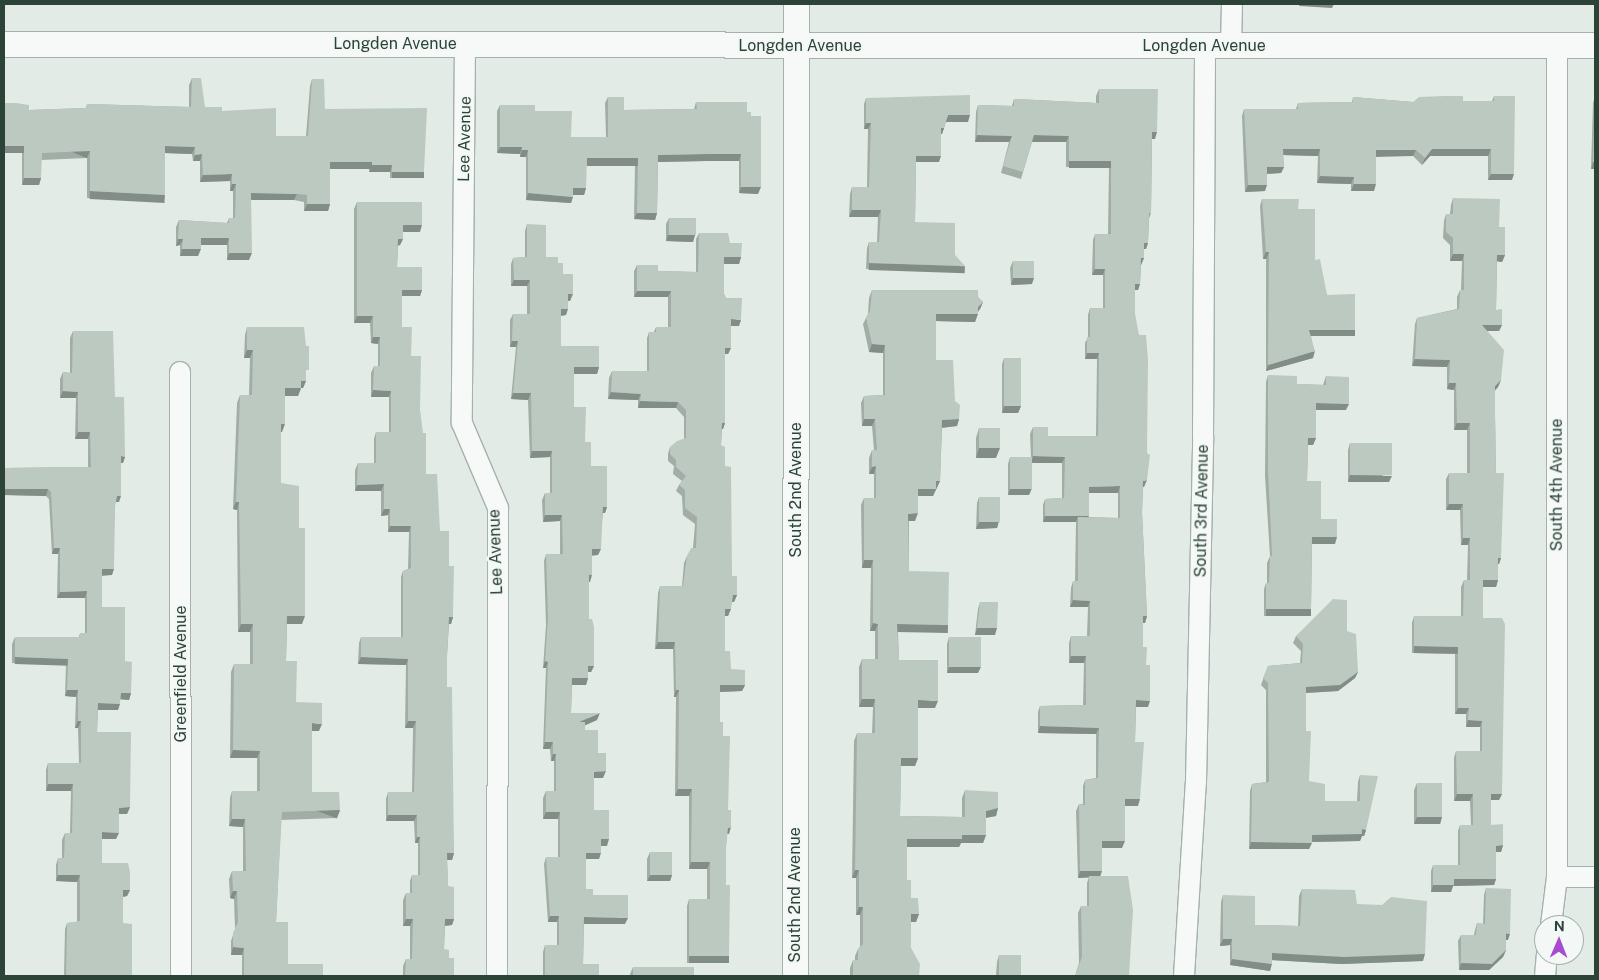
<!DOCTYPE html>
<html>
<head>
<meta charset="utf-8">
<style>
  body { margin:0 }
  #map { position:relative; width:1599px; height:980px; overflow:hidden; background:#e3ebe7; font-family:"Public Sans",sans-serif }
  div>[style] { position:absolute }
  .roads { filter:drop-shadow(1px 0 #a4b2ab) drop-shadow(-1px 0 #a4b2ab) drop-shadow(0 1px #a4b2ab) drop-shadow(0 -1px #a4b2ab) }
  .minor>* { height:20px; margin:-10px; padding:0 10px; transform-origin:10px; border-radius:10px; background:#f6f9f8 }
  .tertiary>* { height:25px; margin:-12.5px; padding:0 12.5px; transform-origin:12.5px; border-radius:12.5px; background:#f6f9f8 }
  .wall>* { inset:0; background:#a1ada6 }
  .shaded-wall>* { inset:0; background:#838d87; transform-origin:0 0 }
  .building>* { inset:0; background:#bbc9c1; transform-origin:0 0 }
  span { translate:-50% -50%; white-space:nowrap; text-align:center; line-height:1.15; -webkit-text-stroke:4px #f3f8f6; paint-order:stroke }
  .street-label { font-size:16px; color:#2b4437 }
  .frame { position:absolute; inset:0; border:5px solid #2b4437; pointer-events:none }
  .north { position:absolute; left:1534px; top:915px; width:50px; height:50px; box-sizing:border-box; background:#f3f8f6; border:1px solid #a3b0aa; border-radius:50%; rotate:1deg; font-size:14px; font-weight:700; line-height:20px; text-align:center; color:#2b4437 }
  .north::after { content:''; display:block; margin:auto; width:18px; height:22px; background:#a84bce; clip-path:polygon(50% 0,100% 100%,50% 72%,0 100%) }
</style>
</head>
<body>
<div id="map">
  <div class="roads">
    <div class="minor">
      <i style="left:465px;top:44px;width:379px;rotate:90.5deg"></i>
      <i style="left:462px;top:423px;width:92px;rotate:67deg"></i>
      <i style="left:498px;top:508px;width:468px;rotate:90.1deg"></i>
      <i style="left:1231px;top:47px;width:43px;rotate:-88.7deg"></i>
      <i style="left:180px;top:372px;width:604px;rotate:89.91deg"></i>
      <i style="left:1557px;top:877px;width:38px"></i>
      <i style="left:1551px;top:925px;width:48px;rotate:-82.9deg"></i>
      <i style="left:1557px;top:877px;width:833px;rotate:-90deg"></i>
      <i style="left:1184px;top:976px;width:194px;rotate:-86.5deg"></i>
      <i style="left:1196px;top:782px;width:346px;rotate:-88.8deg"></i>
      <i style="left:1203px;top:436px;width:390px;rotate:-89.7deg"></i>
      <i style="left:1545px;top:976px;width:21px;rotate:-85deg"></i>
    </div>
    <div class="tertiary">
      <i style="left:4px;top:44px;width:1591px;rotate:0.04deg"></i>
      <i style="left:795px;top:976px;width:972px;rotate:-89.94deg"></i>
    </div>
  </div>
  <div class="wall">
    <i style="clip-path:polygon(192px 78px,205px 107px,222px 111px,276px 136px,306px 136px,310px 86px,312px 79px,325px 109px,424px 172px,422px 178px,390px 178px,390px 172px,369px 172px,369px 169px,330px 169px,330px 204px,328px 211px,304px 211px,304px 202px,294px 200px,251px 200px,249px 260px,227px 260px,227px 245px,201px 245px,198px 256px,180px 256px,180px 245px,176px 246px,176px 227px,179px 220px,227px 223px,229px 218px,233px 218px,233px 191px,230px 191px,230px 181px,200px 182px,200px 161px,193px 161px,192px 154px,165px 153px,163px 202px,87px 198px,87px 158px,41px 160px,41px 178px,39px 185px,22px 185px,22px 153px,29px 110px,86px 108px,87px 104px,189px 107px,189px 85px)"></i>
    <i style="clip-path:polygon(evenodd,1099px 89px,1155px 139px,1152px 139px,1151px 213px,1149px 219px,1148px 243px,1146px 249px,1144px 249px,1144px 258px,1141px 265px,1140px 284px,1138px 290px,1135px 290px,1135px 314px,1144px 487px,1143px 487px,1142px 512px,1147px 616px,1145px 623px,1143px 623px,1143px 647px,1146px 665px,1148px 707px,1136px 707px,1135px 742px,1138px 806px,1125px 806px,1122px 848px,1102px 848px,1100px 876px,1129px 976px,1075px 976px,1079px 963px,1078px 913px,1081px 906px,1087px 906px,1087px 883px,1089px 877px,1078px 878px,1076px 811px,1079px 804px,1083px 804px,1083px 786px,1085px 780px,1096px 778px,1096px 734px,1038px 733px,1038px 712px,1040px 706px,1083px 705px,1084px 663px,1069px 663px,1069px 643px,1071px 636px,1087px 636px,1088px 607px,1070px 607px,1071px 588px,1073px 581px,1075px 581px,1076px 522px,1043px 522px,1043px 505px,1045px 499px,1062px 498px,1062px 463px,1032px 463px,1032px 488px,1029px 495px,1008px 495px,1008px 464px,1010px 457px,1031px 457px,1030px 434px,1033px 427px,1048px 436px,1096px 436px,1097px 359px,1085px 359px,1085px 343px,1088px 337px,1088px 315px,1090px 308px,1103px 308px,1103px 275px,1092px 275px,1093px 240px,1095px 234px,1108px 234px,1109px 167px,1066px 167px,1066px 142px,1032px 142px,1021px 179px,1001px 173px,1009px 142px,975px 142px,976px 112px,978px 105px,1012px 106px,1014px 99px,1096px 103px,1096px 96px,1099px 89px,1089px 493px,1118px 493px,1118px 518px,1088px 517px,1089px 493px)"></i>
    <i style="clip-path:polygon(1494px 96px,1512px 180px,1488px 180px,1488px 156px,1430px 156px,1422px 165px,1413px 156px,1376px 156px,1374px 191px,1351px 191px,1351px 184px,1317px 183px,1318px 156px,1283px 155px,1284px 167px,1281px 173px,1267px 174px,1265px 191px,1245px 192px,1242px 116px,1244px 109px,1296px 109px,1298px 103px,1352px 102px,1353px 97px,1413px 102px,1492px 101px)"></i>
    <i style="clip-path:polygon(1595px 96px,1595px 169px,1591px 169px,1593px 103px)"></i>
    <i style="clip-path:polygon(608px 97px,624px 110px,694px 109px,696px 102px,747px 112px,751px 116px,758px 194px,739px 193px,739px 161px,706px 161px,658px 162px,657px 213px,655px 220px,634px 219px,635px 165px,586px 165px,586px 188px,584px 195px,573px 195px,571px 203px,526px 200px,526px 157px,520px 157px,520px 154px,497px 153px,497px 111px,500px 105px,535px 111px,571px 137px,606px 137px,605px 103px)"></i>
    <i style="clip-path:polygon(866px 98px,968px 122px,946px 122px,942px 134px,941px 134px,939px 162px,916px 162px,915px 222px,955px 255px,962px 272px,866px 269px,867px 248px,869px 242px,877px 242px,878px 217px,849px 217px,850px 194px,852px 187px,867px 187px,868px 129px,864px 129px,864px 104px)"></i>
    <i style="clip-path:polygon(1453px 198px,1499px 227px,1505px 255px,1502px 262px,1497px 261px,1496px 310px,1502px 325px,1499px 331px,1487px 331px,1501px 380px,1498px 387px,1495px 390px,1495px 415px,1496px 473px,1501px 558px,1499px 564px,1498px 564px,1498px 580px,1496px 587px,1483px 587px,1483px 618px,1502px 794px,1499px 800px,1491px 800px,1491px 825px,1503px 845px,1501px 852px,1496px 852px,1496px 879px,1494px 885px,1453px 886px,1451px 892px,1431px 892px,1431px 871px,1433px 865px,1458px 865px,1458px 831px,1460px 825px,1471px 825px,1470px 801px,1454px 801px,1454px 758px,1456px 751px,1480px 751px,1480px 727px,1466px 727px,1466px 714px,1455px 714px,1455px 654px,1412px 653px,1412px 623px,1414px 616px,1461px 616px,1461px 587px,1464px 580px,1467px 580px,1468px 545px,1461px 545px,1460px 510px,1446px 510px,1446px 479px,1449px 473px,1467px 473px,1467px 430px,1454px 430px,1454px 390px,1447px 389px,1447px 367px,1412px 366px,1415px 324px,1417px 318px,1457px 309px,1457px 297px,1460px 290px,1461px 290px,1462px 261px,1450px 261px,1450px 245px,1443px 238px,1444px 221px,1446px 214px,1450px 214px,1451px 205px)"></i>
    <i style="clip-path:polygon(1262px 199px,1298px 209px,1315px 260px,1327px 295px,1353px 336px,1311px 336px,1313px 358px,1266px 371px,1266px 259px,1263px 259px,1260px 206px)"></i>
    <i style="clip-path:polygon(357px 202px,420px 232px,403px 232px,403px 239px,400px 245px,398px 246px,397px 267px,422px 290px,420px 296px,402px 296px,402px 327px,411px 356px,420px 411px,426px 474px,449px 566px,453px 617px,451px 624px,449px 624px,447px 656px,447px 687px,454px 853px,452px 860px,447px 860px,448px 886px,454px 919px,452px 925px,445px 926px,444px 949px,449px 958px,454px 976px,403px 976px,403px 966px,406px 959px,410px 959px,410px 926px,403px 926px,403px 900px,406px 893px,410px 893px,410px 881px,412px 875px,418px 875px,418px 843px,415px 843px,414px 821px,386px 821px,386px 799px,388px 792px,412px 792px,413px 728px,405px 728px,406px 665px,358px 664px,359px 643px,361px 637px,401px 637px,401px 577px,403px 571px,408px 569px,409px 532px,388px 532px,388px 515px,381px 516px,381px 491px,355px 491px,355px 470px,358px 463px,374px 463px,374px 439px,376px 432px,389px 432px,389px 397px,371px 397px,371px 373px,374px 366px,378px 366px,378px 344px,371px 343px,370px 323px,354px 323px,354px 209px)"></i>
    <i style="clip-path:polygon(669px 218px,695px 235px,693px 242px,666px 241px,666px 224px)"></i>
    <i style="clip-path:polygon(527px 224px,546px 257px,558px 263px,563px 274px,570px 301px,568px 301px,566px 315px,561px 316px,561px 346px,599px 367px,597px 374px,574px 374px,574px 407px,585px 442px,591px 466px,607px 507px,605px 513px,603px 513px,598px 555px,592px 555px,590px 582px,589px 582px,589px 619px,594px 666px,591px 672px,588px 672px,588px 678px,586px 685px,572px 685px,571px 713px,597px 720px,585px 725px,585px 730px,598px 753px,603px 778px,594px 778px,594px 810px,607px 846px,601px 846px,599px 859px,586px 859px,586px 889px,625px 924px,584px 924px,583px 964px,599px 976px,543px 976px,543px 952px,545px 945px,557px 945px,557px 922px,548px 922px,544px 864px,546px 857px,558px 857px,558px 819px,543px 819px,543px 798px,546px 791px,554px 791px,554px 761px,551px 761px,550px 749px,543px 749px,546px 668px,543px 668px,546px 625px,544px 561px,546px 554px,560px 554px,560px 521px,543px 522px,542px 500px,545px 493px,550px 493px,550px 457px,530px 458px,528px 400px,511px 399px,516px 347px,510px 347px,510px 320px,513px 314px,527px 314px,527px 286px,511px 286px,511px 264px,513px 258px,525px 257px,525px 231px)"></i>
    <i style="clip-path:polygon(699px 233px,730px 243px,741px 257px,739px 264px,724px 264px,724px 294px,739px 326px,731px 326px,731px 348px,728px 354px,725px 354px,725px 423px,723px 429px,722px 429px,721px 445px,725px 466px,732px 576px,737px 595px,734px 602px,732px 602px,728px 616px,725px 616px,725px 651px,731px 669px,745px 685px,742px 691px,720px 692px,720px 722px,723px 736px,729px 834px,727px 834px,726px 847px,726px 885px,729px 956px,727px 963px,687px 963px,687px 906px,689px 899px,707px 899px,707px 869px,689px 869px,689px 796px,675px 796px,676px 697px,674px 697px,673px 649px,655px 649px,658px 593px,660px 586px,682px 586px,684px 563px,687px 556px,693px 548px,695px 524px,683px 515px,682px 496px,676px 491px,679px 485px,682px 481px,673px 474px,674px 466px,668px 461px,668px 454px,670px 447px,684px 439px,684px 417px,676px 408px,638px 408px,638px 400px,608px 399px,609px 378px,612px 371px,647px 371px,647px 338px,649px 332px,654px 332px,656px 327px,668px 327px,668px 297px,634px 297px,634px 271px,637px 265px,658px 271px,696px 272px,696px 239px)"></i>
    <i style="clip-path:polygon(1013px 261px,1032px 284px,1011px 285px,1010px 268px)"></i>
    <i style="clip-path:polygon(872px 290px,978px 297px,983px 302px,980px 309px,978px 312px,975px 322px,936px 321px,936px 360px,955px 401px,959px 419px,957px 426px,942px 428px,940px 481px,933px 496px,918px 496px,915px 521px,909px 521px,909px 571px,945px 632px,898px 632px,899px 660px,935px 708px,918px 708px,918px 758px,915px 766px,901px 766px,900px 816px,962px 817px,962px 798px,965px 790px,998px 808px,996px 816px,986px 818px,986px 835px,983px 843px,961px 843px,959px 847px,907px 847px,907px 880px,911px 898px,919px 914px,916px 922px,911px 922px,911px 948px,919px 976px,850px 976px,850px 968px,853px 960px,855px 960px,855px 956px,858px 949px,860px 947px,860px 915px,856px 915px,856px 878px,852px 878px,854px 741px,857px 733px,872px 733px,873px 707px,859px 707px,859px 667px,862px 659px,875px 659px,875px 631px,870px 631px,871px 568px,862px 568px,861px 505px,864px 498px,874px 498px,874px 474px,869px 474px,869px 458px,872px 450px,874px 450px,872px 426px,862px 426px,861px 403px,864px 396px,883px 395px,883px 353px,869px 352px,863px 324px,868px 314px,869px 298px)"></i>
    <i style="clip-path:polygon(247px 327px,306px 378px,306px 381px,303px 388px,301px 388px,298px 396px,285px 396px,282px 432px,281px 432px,281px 483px,299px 528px,302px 624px,287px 624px,286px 661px,296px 702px,319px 731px,312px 731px,312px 792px,340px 810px,337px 818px,281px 820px,276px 922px,288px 964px,323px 976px,242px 976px,242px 955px,231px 955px,231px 941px,235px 929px,234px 899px,230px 898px,229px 879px,232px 871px,243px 871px,243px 827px,229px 826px,230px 798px,232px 791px,257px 791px,257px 758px,230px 758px,231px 672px,234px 664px,250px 664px,250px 632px,238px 632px,237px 510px,233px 509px,237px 403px,240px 395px,249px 395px,250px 358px,244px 358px,245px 335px)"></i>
    <i style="clip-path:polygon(73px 331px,115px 397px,125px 457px,123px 463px,121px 463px,119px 502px,115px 502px,115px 507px,112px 575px,102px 575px,102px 607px,125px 661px,131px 693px,129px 700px,120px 699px,118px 710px,98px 710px,97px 732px,130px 807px,127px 814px,119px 814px,116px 839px,102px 839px,102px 863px,130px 890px,127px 896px,123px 897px,123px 923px,132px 976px,64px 976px,65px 929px,67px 923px,77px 922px,77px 882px,56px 881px,56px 865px,58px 858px,62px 858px,62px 840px,65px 833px,70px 833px,71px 791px,46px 791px,46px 770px,48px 763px,79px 763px,78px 728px,75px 728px,76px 697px,65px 696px,66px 665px,12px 663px,12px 644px,15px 637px,79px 637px,80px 633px,85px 633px,85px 598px,57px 598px,58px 554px,52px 554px,49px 499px,46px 496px,4px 495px,4px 468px,88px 467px,88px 439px,75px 439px,76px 398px,60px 398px,60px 379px,63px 372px,70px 373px,70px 338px)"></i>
    <i style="clip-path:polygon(1004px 358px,1021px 406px,1018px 413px,1002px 413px,1002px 364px)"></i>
    <i style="clip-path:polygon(1268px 375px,1297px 384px,1323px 385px,1326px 376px,1346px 410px,1316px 410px,1316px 438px,1313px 445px,1308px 445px,1307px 481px,1321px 519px,1335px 544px,1312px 544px,1311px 609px,1309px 616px,1264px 616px,1264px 589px,1266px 583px,1267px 583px,1267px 563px,1270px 556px,1265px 476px,1266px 382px)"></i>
    <i style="clip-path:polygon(979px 428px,996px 458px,976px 458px,976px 438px)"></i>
    <i style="clip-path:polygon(1350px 443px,1389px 482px,1348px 482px,1348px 450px)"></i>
    <i style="clip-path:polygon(979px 497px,999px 521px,997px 528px,976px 529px,977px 503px)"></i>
    <i style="clip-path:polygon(980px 602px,995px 635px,975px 635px,978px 609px)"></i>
    <i style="clip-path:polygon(1347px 631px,1358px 672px,1355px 678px,1338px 691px,1306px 693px,1306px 731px,1309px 781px,1325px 801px,1357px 801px,1358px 782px,1360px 775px,1366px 830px,1364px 836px,1362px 836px,1360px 841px,1312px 842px,1309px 849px,1249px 849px,1250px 791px,1252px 784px,1266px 782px,1266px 690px,1261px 685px,1268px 666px,1300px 663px,1301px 651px,1293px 643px,1296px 636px)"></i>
    <i style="clip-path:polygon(949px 637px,978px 673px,947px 673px,947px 644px)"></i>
    <i style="clip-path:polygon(1417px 783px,1442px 817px,1440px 824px,1414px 824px,1414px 790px)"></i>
    <i style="clip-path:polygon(650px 852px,672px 875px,670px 881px,647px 881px,647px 859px)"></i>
    <i style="clip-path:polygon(1486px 888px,1508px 940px,1506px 940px,1506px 950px,1503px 957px,1489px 970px,1459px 970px,1458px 941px,1461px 935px,1474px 935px,1475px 930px,1477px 923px,1483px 924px,1484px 895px)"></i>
    <i style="clip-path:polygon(1302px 889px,1357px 904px,1423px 961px,1341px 964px,1272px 960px,1270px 971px,1230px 965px,1230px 945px,1220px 946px,1221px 902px,1223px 895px,1255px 925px,1298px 926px,1299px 896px)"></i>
    <i style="clip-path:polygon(999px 955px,1022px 976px,996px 976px,997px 962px)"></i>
    <i style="clip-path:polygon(633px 967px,694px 976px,630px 976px,630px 974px)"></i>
  </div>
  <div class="shaded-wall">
    <i style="clip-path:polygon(1300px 4px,1334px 4px,1332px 8px,1299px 6px)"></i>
    <i style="clip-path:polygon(948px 115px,970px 115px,968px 122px,945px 122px)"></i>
    <i style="clip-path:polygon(866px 123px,871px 123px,868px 129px,864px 129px)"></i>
    <i style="clip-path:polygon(941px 128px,944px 128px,942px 134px,938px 134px)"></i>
    <i style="clip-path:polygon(1152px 132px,1157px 132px,1155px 139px,1150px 139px)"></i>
    <i style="clip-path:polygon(977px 135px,1012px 136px,1009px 142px,975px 142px)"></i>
    <i style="clip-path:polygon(1034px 135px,1069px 136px,1066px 142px,1031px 142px)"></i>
    <i style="left:4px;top:146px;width:20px;height:7px"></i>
    <i style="clip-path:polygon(165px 146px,195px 147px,192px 154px,163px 153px)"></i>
    <i style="clip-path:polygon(500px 147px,522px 147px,520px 154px,497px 153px)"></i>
    <i style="clip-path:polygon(1283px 149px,1320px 149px,1318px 156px,1281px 155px)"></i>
    <i style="clip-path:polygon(1432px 149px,1491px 149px,1488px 156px,1430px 156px,1422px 165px,1425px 158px)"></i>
    <i style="clip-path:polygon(522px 150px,528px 150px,526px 157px,520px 157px)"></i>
    <i style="clip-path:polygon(1376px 150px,1416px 150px,1413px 156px,1374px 157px)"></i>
    <i style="left:90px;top:151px;width:8px;height:48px;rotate:113deg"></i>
    <i style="clip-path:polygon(202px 154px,200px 161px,193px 161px,195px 155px)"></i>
    <i style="clip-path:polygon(708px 154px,741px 154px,739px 161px,706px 161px,656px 162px,658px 155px)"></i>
    <i style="clip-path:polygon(916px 156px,941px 156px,939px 162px,914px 162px)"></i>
    <i style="left:587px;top:158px;width:51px;height:8px"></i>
    <i style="left:1069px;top:161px;width:42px;height:7px"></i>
    <i style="left:330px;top:162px;width:42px;height:7px"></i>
    <i style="clip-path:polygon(1593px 162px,1595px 162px,1595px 169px,1591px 169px)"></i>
    <i style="clip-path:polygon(372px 165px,392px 165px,390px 172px,369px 172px)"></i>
    <i style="clip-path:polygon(1267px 167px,1284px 167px,1281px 173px,1264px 174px)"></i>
    <i style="left:392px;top:172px;width:32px;height:6px"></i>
    <i style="clip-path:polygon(232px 174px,230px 181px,200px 182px,203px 175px)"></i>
    <i style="clip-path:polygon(1491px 174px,1514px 174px,1512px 180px,1488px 180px)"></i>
    <i style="clip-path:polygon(1320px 176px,1354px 177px,1351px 184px,1317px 183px)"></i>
    <i style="clip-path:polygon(24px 178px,41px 178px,39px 185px,22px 185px)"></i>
    <i style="clip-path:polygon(232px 184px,236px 184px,233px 191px,230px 191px)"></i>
    <i style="clip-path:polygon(1354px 184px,1376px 184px,1374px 191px,1351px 191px)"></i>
    <i style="clip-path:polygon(1248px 185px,1267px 185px,1265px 191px,1245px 192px)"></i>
    <i style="clip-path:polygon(741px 187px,761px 187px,758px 194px,739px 193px)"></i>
    <i style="clip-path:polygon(573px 188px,586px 188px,584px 195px,571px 195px)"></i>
    <i style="left:90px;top:191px;width:75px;height:8px;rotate:3deg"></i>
    <i style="clip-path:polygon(251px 193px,297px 194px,294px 200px,249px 200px)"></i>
    <i style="clip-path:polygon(528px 193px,573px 197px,571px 203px,526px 200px)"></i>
    <i style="clip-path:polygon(307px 204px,330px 204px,328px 211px,304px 211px)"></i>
    <i style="clip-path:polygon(852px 210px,881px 210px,878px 217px,849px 217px)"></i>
    <i style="clip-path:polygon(637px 213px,657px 213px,655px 220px,634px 219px)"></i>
    <i style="clip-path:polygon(403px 225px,422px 225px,420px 232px,400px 232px)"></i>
    <i style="clip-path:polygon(668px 235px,695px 235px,693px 242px,666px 241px)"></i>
    <i style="clip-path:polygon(201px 238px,229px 238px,227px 245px,198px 245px)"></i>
    <i style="clip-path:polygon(178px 239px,183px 239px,180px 245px,176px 246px)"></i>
    <i style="clip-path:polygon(398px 239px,403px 239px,400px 245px,395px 246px)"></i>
    <i style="clip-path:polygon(1144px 243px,1148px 243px,1146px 249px,1141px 249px)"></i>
    <i style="clip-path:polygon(182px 249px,201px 249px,198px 256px,180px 256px)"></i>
    <i style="clip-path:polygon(1266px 252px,1269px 252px,1266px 259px,1263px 259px)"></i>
    <i style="clip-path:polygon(229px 253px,252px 253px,249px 260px,227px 260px)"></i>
    <i style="clip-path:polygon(1453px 254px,1464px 254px,1462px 261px,1450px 261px)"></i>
    <i style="clip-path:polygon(1497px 255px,1505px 255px,1502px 262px,1494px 261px)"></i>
    <i style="clip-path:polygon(724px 257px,741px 257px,739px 264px,721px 264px)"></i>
    <i style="clip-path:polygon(1141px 258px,1144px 258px,1141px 265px,1138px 265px)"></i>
    <i style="left:869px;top:263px;width:96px;height:7px;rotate:2deg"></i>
    <i style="clip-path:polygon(1095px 269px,1105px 269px,1103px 275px,1092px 275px)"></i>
    <i style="clip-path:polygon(1013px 278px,1034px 278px,1032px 284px,1011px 285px)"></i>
    <i style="clip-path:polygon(514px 280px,530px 280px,527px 286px,511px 286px)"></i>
    <i style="clip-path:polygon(1135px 284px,1140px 284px,1138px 290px,1133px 290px)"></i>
    <i style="clip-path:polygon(402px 290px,422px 290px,420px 296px,400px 296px)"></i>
    <i style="clip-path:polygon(637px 291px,671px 291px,668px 297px,634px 297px)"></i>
    <i style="clip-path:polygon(568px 294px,573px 294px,570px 301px,566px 301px)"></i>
    <i style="clip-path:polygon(983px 302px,980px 309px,976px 314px,978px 314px,975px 322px,933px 321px,936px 314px,978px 307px)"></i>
    <i style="clip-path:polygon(561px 309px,568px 309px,566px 315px,559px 316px)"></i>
    <i style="clip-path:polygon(357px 316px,373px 316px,370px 323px,354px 323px)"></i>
    <i style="clip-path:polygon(731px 319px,741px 320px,739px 326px,728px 326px)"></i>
    <i style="clip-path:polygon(1482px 325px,1502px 325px,1499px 331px,1479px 331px)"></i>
    <i style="left:1309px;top:330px;width:46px;height:6px"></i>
    <i style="clip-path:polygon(373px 337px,380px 337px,378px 344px,371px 343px)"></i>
    <i style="clip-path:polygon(512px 341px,518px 341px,516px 347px,510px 347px)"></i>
    <i style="clip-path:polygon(872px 344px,885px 345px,883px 353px,869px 352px)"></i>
    <i style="clip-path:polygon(725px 348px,731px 348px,728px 354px,723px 354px)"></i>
    <i style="clip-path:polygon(247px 350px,253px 350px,250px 358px,244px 358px)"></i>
    <i style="clip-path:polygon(1315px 351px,1313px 358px,1266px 371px,1268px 365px)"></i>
    <i style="clip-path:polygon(1087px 353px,1099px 353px,1097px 359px,1085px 359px)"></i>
    <i style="clip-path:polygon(1415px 359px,1450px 360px,1447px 367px,1412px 366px)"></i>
    <i style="clip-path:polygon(574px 367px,599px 367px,597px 374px,572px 374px)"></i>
    <i style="clip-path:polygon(1501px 380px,1498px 387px,1493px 393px,1495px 386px)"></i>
    <i style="clip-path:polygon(301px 381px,306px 381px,303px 388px,301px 388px,298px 396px,282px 396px,285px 388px)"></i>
    <i style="clip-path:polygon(1449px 383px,1456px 383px,1454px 390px,1447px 389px)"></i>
    <i style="clip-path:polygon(373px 390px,391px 391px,389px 397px,371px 397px)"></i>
    <i style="clip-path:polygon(63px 391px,78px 392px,76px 398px,60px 398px)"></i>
    <i style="clip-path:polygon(611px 392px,641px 394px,638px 400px,608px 399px)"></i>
    <i style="clip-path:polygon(513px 393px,531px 393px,528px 400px,511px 399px)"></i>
    <i style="clip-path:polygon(640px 401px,678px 402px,676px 408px,638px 408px)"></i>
    <i style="clip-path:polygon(1316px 403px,1349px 404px,1346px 410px,1314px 410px)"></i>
    <i style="clip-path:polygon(1004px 406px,1021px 406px,1018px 413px,1002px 413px)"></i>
    <i style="clip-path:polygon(864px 419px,875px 419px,872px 426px,862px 426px)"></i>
    <i style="clip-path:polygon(959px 419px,957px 426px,939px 428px,942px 420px)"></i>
    <i style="clip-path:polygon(722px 423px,725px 423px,723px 429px,719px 429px)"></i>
    <i style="clip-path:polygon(1457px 423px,1470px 423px,1467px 430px,1454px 430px)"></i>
    <i style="clip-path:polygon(281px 424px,285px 424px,282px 432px,278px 432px)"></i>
    <i style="clip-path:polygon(78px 432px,90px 432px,88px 439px,75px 439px)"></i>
    <i style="clip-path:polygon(1308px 438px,1316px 438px,1313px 445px,1306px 445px)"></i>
    <i style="clip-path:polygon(979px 448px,1000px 448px,996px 458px,976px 458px)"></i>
    <i style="clip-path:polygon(532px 451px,552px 451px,550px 457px,530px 458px)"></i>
    <i style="clip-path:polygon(121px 456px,125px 457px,123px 463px,119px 463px)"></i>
    <i style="clip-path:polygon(1033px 456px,1065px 457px,1062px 463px,1031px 463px)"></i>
    <i style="clip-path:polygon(876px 466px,874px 474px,869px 474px,872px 467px)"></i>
    <i style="clip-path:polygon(1350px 475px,1392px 476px,1389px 482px,1348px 482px)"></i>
    <i style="clip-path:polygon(1147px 480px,1144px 487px,1140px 487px,1143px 481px)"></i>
    <i style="clip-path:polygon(936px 481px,940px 481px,933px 496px,915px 496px,918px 489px)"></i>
    <i style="clip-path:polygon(384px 484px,381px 491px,355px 491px,357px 485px)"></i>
    <i style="clip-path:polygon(1120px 486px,1118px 493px,1087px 493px,1089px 487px)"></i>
    <i style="clip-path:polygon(1032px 488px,1029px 495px,1008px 495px,1010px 489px)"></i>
    <i style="clip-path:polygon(4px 489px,48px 489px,46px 496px,4px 495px)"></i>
    <i style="clip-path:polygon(117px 496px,121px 496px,119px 502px,114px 502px)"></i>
    <i style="clip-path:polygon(236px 502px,239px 502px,237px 510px,233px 509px)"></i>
    <i style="clip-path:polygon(1449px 504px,1463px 504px,1460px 510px,1446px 510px)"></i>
    <i style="clip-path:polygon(603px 507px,607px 507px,605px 513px,601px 513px)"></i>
    <i style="clip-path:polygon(384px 509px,390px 509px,388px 515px,381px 516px)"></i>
    <i style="clip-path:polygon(918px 513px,915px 521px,906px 521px,908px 514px)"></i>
    <i style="clip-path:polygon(545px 515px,562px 515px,560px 521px,543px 522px)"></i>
    <i style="clip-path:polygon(1045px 516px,1089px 516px,1086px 522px,1078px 517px,1076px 522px,1043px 522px)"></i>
    <i style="clip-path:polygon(999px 521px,997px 528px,976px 529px,979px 522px)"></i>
    <i style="clip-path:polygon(390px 526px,411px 526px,409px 532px,388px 532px)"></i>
    <i style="clip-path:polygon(1312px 537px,1337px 537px,1335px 544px,1310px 544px)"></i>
    <i style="clip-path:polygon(1463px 538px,1470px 538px,1468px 545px,1461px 545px)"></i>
    <i style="clip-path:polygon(54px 548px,60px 548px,58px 554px,52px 554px)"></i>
    <i style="clip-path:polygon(592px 549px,601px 549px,598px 555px,590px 556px)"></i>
    <i style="clip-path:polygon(1498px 558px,1501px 558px,1499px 564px,1496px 564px)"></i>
    <i style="clip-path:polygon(864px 560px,873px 560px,871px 568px,862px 568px)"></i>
    <i style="clip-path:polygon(102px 569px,114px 569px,112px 575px,100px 576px)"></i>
    <i style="clip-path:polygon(589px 575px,592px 575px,590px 582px,586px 582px)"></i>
    <i style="clip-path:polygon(1483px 580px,1498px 580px,1496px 587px,1481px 587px)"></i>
    <i style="clip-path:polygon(87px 591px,85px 598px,57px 598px,60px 592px)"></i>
    <i style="clip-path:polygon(733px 595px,737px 595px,734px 602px,731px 602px)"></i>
    <i style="clip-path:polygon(1073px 600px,1090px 601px,1088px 607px,1070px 607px)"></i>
    <i style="clip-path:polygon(725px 609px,731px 609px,728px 616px,722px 616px)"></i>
    <i style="left:1266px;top:609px;width:45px;height:7px"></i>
    <i style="clip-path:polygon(287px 616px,305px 616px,302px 624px,284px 624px)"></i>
    <i style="clip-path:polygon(1143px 616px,1147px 616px,1145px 623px,1141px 623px)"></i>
    <i style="clip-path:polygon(449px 617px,453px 617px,451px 624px,447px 624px)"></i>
    <i style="clip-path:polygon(873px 623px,878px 624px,875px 631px,870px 631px)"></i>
    <i style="clip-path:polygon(241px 624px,253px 624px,250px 632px,238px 632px)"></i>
    <i style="left:897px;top:624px;width:51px;height:8px;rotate:1deg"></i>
    <i style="clip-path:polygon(977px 628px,997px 628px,995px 635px,975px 635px)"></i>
    <i style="clip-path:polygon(658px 642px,675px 642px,673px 649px,655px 649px)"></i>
    <i style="left:1414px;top:646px;width:44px;height:7px;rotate:1deg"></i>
    <i style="clip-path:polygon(1071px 656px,1086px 656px,1084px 663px,1069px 663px)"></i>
    <i style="left:15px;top:657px;width:53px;height:7px;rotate:2deg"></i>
    <i style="clip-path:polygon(361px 657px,408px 659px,406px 665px,358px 664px)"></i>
    <i style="clip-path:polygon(545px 661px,548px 662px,546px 668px,543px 668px)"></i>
    <i style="clip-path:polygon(588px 666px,594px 666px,591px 672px,586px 672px)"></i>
    <i style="clip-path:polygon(949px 667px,981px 667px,978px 673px,947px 673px)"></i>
    <i style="clip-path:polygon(1358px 672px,1355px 678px,1338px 691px,1304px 693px,1306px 687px)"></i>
    <i style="clip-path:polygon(572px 678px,588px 678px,586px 685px,569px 685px)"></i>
    <i style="clip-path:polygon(720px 685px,745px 685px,742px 691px,718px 692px)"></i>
    <i style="clip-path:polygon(67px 690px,78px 690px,76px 697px,65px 696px)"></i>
    <i style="clip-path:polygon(676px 690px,679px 690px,676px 697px,674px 697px)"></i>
    <i style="clip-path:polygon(121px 693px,131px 693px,129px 700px,118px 699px)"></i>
    <i style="clip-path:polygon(862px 699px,875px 699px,873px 707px,859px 707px)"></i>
    <i style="clip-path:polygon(918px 700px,938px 701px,935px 708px,916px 708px)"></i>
    <i style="clip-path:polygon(1136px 700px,1150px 701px,1148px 707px,1133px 707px)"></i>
    <i style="clip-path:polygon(98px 703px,120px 704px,118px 710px,95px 710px)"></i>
    <i style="clip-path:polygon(1458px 708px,1469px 708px,1466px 714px,1455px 714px)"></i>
    <i style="clip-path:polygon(600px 713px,597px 720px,577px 729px,579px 722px)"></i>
    <i style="clip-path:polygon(1468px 720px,1482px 721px,1480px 727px,1466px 727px)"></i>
    <i style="clip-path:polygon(78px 721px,81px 721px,78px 728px,75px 728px)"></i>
    <i style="clip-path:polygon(408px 721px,416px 721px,413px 728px,405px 728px)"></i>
    <i style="clip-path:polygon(312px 723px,322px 724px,319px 731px,309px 731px)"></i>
    <i style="clip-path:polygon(1040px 726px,1099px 728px,1096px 734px,1038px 733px)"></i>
    <i style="clip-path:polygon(545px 742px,553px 742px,550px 749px,543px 749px)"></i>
    <i style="clip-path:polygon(233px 750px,260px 751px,257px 758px,230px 758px)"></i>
    <i style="clip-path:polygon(553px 754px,556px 754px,554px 761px,551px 761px)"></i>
    <i style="clip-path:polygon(901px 758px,918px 758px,915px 766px,898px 766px)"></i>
    <i style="clip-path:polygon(606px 771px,603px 778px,592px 778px,594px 772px)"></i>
    <i style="clip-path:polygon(48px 784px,73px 784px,71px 791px,46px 791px)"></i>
    <i style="clip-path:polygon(678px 789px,692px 789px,689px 796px,675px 796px)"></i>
    <i style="clip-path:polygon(1457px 794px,1473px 794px,1470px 801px,1454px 801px)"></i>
    <i style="clip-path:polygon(1491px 794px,1502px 794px,1499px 800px,1488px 800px)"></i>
    <i style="clip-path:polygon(1125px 799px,1140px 799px,1138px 806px,1122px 806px)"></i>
    <i style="clip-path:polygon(130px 807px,127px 814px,116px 814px,119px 808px)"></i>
    <i style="clip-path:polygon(998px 808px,996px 816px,984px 818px,986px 811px)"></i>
    <i style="left:340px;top:810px;width:9px;height:58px;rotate:111deg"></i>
    <i style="clip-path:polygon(546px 812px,560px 812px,558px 819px,543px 819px)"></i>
    <i style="clip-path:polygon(388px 815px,417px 815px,414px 821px,386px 821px)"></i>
    <i style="clip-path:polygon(1417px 817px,1442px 817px,1440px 824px,1414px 824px)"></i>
    <i style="clip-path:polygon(232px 819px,245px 819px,243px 827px,229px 826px)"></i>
    <i style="clip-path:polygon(731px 827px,729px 834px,725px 834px,728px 828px)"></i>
    <i style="clip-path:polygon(1362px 829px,1366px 830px,1364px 836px,1362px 836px,1360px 841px,1309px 842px,1312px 835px)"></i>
    <i style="clip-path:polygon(102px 832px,119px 833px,116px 839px,100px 839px)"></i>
    <i style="clip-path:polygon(962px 835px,986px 835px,983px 843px,961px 843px,959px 847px,904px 847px,907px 839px)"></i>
    <i style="clip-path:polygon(417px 837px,420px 837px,418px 843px,415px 843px)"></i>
    <i style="clip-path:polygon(601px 839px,609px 839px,607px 846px,599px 846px)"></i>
    <i style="clip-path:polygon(1102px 841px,1125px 841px,1122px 848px,1100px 848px)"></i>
    <i style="clip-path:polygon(1251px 842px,1312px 843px,1309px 849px,1249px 849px)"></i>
    <i style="clip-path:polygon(1503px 845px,1501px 852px,1494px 852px,1496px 846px)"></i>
    <i style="clip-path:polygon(447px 853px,454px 853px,452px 860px,445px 860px)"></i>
    <i style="clip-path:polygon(586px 853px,601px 853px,599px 859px,584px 859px)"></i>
    <i style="clip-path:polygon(691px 862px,710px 862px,707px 869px,689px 869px)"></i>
    <i style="clip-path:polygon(855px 870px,859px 870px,856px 878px,852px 878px)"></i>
    <i style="clip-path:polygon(1080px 871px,1102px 871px,1100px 877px,1078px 878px)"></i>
    <i style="clip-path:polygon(58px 875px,80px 875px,77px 882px,56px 881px)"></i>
    <i style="clip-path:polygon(650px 875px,672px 875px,670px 881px,647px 881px)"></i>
    <i style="clip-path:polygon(1454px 879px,1496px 879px,1494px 885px,1453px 886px,1451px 892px,1431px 892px,1433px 885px)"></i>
    <i style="clip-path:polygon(123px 890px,130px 890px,127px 896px,121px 897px)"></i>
    <i style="clip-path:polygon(233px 891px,237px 891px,234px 899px,230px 898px)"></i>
    <i style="clip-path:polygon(859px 907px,863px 907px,860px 915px,856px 915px)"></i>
    <i style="clip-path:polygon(911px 914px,919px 914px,916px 922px,908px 922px)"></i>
    <i style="clip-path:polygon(550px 916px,559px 916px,557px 922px,548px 922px)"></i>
    <i style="clip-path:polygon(584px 917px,628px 918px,625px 924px,581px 924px)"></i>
    <i style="clip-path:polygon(406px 919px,413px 919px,410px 926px,403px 926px)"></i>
    <i style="clip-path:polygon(445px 919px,454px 919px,452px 925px,442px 926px)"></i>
    <i style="clip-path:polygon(1506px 933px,1510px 934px,1508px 940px,1504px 940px)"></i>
    <i style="clip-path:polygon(1223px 939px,1232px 939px,1230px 945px,1220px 946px)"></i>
    <i style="clip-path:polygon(233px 947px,244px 948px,242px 955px,231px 955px)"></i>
    <i style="clip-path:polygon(1506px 950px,1503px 957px,1489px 970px,1459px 970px,1461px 963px)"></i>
    <i style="clip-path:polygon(1272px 953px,1425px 954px,1423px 961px,1341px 964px,1270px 960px)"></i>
    <i style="left:689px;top:956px;width:40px;height:7px"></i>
    <i style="clip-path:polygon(1232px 959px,1272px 964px,1270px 971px,1230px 965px)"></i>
  </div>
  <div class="building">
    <i style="clip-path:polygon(192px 78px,201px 78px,205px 107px,222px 107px,222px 111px,276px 108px,276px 136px,308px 136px,312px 79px,324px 79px,325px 109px,427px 108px,424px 172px,392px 172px,392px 165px,372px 165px,372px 162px,330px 162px,330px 204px,307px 204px,307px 195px,297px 194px,251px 193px,252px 253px,229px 253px,229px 238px,201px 238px,201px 249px,182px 249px,183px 239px,178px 239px,179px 220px,229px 223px,229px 218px,235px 218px,236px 184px,232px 184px,232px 174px,203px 175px,202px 154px,195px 155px,195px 147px,165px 146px,165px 195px,90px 191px,90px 151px,42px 153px,41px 178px,24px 178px,24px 146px,4px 146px,4px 103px,16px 103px,29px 105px,29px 110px,87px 108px,87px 104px,191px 107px)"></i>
    <i style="clip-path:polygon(1099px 89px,1158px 89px,1157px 132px,1152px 132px,1151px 213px,1149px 213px,1148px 243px,1144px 243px,1144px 258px,1141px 258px,1140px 284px,1135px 284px,1135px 314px,1139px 335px,1146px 335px,1148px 360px,1147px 453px,1150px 455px,1147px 480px,1143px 481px,1142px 512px,1147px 616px,1143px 616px,1143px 647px,1147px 647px,1146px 665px,1150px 665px,1150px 701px,1136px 700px,1135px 742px,1144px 742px,1140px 799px,1125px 799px,1125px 841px,1102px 841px,1102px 871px,1080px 871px,1079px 804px,1085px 805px,1085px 780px,1098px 778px,1099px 728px,1040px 726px,1040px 706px,1086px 705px,1086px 656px,1071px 656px,1071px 636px,1090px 636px,1090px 601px,1073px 600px,1073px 581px,1078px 581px,1078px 517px,1120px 518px,1120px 486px,1089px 487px,1089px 516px,1045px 516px,1045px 499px,1064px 498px,1065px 457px,1033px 456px,1033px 427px,1048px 427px,1048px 436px,1098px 436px,1099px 353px,1087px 353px,1087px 337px,1090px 337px,1090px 308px,1105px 308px,1105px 269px,1095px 269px,1095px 234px,1111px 234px,1111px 161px,1069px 161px,1069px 136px,1034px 135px,1023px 172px,1003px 166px,1012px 136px,977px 135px,978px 105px,1014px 106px,1014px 99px,1099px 103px)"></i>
    <i style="clip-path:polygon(970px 95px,970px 115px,948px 115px,944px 128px,941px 128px,941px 156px,916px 156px,915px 222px,955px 223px,955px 255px,965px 266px,869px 263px,869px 242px,879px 242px,881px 210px,852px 210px,852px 187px,869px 187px,871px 123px,866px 123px,866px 98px)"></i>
    <i style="clip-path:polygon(1445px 96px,1463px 96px,1463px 101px,1494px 101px,1494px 96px,1515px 96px,1514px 174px,1491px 174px,1491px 149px,1432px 149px,1425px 158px,1416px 150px,1376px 150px,1376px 184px,1354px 184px,1354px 177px,1320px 176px,1320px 149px,1283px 149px,1284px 167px,1267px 167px,1267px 185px,1248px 185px,1244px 109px,1298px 109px,1298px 103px,1353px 102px,1353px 97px,1413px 102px,1419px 97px)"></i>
    <i style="clip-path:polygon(1595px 96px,1595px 162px,1593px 162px)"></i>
    <i style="clip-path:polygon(608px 97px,624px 97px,624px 110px,697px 109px,696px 102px,747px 102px,747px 112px,751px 112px,751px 116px,761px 116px,761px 187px,741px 187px,741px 154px,708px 154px,658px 155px,657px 213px,637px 213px,638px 158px,587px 158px,586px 188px,573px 188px,573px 197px,528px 193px,528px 150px,522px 150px,522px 147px,500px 147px,500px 105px,535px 105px,535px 111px,572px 111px,571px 137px,608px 137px)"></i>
    <i style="clip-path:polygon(1453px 198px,1500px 199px,1499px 227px,1505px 227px,1505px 255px,1497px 255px,1496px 310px,1502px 309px,1502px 325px,1482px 325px,1504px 350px,1501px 380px,1495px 386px,1495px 415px,1496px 473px,1504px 473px,1501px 558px,1498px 558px,1498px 580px,1483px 580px,1483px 618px,1502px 618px,1505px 624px,1502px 794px,1491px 794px,1491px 825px,1503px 824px,1503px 845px,1496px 846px,1496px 879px,1454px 879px,1454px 885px,1433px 885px,1433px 865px,1460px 865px,1460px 825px,1473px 825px,1473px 794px,1457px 794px,1456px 751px,1482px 751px,1482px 721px,1468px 720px,1469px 708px,1458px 708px,1458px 647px,1414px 646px,1414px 616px,1463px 616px,1464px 580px,1473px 580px,1470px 580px,1470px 538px,1463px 538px,1463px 504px,1449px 504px,1449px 473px,1470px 473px,1470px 423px,1457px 423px,1456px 383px,1449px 383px,1450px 360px,1415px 359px,1417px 318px,1459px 309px,1460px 290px,1464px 290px,1464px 254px,1453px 254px,1453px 238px,1446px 232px,1446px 214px,1453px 214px)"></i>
    <i style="clip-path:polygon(1262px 199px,1299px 199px,1298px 209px,1315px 209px,1315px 260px,1320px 259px,1327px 295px,1355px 294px,1355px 330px,1309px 330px,1315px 351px,1268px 365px,1269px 252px,1266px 252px)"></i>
    <i style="clip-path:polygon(357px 202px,422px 202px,422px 225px,403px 225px,403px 239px,398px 239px,397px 267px,422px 267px,422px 290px,402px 290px,402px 327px,412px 327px,411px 356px,421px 356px,420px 411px,423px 433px,426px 433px,426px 474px,437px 474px,440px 531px,449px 531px,449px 566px,454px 566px,453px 617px,449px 617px,447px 656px,447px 687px,452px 687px,454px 853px,447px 853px,448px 886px,454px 887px,454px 919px,445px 919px,444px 949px,449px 950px,449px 958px,454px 958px,454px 976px,405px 976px,406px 959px,412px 959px,413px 919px,406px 919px,406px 893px,412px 893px,412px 875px,420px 875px,420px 837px,417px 837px,417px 815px,388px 815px,388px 792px,414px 792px,416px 721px,408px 721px,408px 659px,361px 657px,361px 637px,403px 637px,403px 571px,411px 568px,411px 526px,390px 526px,390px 509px,384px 509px,384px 484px,357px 485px,358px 463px,376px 463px,376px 432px,391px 432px,391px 391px,373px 390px,374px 366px,380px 366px,380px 337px,373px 337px,373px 316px,357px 316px)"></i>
    <i style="left:669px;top:218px;width:27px;height:17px"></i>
    <i style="clip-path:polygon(527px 224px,546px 225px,546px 257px,558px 257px,558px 263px,563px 263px,563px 274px,573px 274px,573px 294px,568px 294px,568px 309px,561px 309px,561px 346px,599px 346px,599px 367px,574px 367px,574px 407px,586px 407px,585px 442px,591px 442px,591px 466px,607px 466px,607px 507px,603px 507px,601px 549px,592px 549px,592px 575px,589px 575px,589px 619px,592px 619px,594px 627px,594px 666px,588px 666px,588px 678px,572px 678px,571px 713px,600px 713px,579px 722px,585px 722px,585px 730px,598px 730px,598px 753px,606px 753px,606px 771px,594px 772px,594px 810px,609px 810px,609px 839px,601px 839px,601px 853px,586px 853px,586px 889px,593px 889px,593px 895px,628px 895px,628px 918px,584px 917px,583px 964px,599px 964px,599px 976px,545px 976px,545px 945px,559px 945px,559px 916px,550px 916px,546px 857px,560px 857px,560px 812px,546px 812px,546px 791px,556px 791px,556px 754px,553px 754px,553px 742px,545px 742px,548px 662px,545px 661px,548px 619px,546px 554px,563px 554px,562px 515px,545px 515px,545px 493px,552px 493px,552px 451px,532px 451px,531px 393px,513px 393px,518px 341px,512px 341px,513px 314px,530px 314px,530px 280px,514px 280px,513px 258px,527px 257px)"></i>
    <i style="clip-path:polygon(699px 233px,728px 233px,730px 243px,742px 243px,741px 257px,724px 257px,724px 294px,726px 298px,742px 298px,741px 320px,731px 319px,731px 348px,725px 348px,725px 423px,722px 423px,721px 445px,725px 447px,725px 466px,731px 467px,732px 576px,737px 576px,737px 595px,733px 595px,731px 609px,725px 609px,725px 651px,730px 651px,731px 669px,745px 670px,745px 685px,720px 685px,720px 722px,723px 722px,723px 736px,730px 736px,728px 810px,731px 810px,731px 827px,728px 828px,726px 847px,726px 885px,730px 885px,729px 956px,689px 956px,689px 899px,710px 899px,710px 862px,691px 862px,692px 789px,678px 789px,679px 690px,676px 690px,675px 642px,658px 642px,660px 586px,683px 586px,687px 556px,691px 548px,696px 548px,697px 517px,685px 508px,685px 490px,679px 485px,686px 476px,676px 467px,676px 460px,670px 454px,670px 447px,677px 441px,686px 438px,686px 410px,678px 402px,640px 401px,641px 394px,611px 392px,612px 371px,649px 371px,649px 332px,656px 332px,656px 327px,671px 327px,671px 291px,637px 291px,637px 265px,658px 265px,658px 271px,698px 272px)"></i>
    <i style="left:1013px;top:261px;width:21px;height:17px"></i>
    <i style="clip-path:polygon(872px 290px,978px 290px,978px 297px,983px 302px,978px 307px,978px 314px,936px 314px,936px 360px,953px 360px,955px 401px,960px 405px,959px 419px,942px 420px,940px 481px,936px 481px,936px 489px,918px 489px,918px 513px,908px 514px,909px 571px,949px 572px,948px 625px,897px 624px,899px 660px,938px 660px,938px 701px,918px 700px,918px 758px,901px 758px,900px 816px,965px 817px,965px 790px,998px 792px,998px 808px,986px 811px,986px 835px,962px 835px,962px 839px,907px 839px,907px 880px,911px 880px,911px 898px,918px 898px,919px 914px,911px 914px,911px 948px,920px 964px,919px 976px,853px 976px,853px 960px,858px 960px,858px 949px,863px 944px,863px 907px,859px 907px,859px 870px,855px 870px,857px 733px,875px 733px,875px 699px,862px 699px,862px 659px,878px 659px,878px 624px,873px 623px,873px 560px,864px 560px,864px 498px,876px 498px,876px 466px,872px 467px,872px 450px,877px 450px,875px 419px,864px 419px,864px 396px,885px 395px,885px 345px,872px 344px,866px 317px,870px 311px)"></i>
    <i style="clip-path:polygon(247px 327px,304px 327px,306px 346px,309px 346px,309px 370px,306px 370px,306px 381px,301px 381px,301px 388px,285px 388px,285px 424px,281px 424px,281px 483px,299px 486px,299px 528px,305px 528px,305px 616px,287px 616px,286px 661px,297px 661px,296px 702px,322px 703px,322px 724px,312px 723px,312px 792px,339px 792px,340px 810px,282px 812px,276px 922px,288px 922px,288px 964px,323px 964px,323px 976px,244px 976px,244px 948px,233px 947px,233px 933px,238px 922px,237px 891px,233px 891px,232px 871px,246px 871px,245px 819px,232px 819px,232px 791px,260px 791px,260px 751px,233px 750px,234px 664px,253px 664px,253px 624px,241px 624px,239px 502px,236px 502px,240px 395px,252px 395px,253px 350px,247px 350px)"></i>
    <i style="clip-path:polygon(73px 331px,113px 331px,115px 397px,124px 397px,125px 457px,121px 456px,121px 496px,117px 496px,115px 507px,114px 569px,102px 569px,102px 607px,125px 607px,125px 661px,132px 662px,131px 693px,121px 693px,120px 704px,98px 703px,97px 732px,131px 732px,130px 807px,119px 808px,119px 833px,102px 832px,102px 863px,128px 863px,130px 872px,130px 890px,123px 890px,123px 923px,132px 924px,132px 976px,66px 976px,67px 923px,80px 921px,80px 875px,58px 875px,58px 858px,64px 858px,65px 833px,72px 833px,73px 784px,48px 784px,48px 763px,81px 763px,81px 721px,78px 721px,78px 690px,67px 690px,68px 659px,15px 657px,15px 637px,80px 637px,80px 633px,87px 633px,87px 591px,60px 592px,60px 548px,54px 548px,51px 492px,48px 489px,4px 489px,4px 468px,91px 467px,90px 432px,78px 432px,78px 392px,63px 391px,63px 372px,72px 373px)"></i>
    <i style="left:1004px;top:358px;width:17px;height:48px"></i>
    <i style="clip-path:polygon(1268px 375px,1297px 376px,1297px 384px,1326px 385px,1326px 376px,1349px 377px,1349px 404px,1316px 403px,1316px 438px,1308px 438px,1307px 481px,1321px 481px,1321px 519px,1337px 519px,1337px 537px,1312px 537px,1311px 609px,1266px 609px,1266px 583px,1269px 583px,1270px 556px,1272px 556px,1268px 469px)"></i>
    <i style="left:979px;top:428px;width:21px;height:20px"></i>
    <i style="left:1350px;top:443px;width:42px;height:32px"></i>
    <i style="left:1010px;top:457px;width:22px;height:32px"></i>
    <i style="left:979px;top:497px;width:21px;height:25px"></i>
    <i style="clip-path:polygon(1333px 599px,1347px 600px,1347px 631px,1356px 634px,1358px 672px,1340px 685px,1306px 687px,1306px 731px,1311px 731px,1309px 781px,1325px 784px,1325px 801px,1360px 801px,1360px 775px,1378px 776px,1366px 830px,1362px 829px,1362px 834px,1312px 835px,1312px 843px,1251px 842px,1252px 784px,1269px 782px,1268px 683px,1263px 678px,1268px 666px,1302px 663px,1303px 644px,1296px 636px)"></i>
    <i style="clip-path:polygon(980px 602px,998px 602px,997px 628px,977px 628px)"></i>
    <i style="left:949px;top:637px;width:32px;height:30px"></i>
    <i style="left:4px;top:699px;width:1px;height:19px"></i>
    <i style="left:1417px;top:783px;width:25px;height:34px"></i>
    <i style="left:650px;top:852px;width:22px;height:23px"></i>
    <i style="clip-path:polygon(1089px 876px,1128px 876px,1133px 910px,1129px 976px,1076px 976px,1076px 972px,1082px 957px,1081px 906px,1089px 906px)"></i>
    <i style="clip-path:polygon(1486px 888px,1511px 889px,1510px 934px,1506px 933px,1506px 950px,1492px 964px,1461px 963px,1461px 935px,1476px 935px,1477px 923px,1485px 924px)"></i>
    <i style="clip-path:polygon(1302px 889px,1355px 890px,1357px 904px,1382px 905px,1391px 897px,1427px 901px,1425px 954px,1344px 957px,1272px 953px,1272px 964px,1232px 959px,1232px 939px,1223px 939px,1223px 895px,1255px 896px,1255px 925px,1300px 926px)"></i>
    <i style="left:999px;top:955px;width:22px;height:21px"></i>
    <i style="left:633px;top:967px;width:61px;height:9px"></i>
  </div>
  <div class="street-label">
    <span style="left:395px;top:44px">Longden Avenue</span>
    <span style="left:800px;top:46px">Longden Avenue</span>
    <span style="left:1204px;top:46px">Longden Avenue</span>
    <span style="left:465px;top:139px;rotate:-89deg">Lee Avenue</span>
    <span style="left:1557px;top:485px;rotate:-90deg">South 4th Avenue</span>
    <span style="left:796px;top:490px;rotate:-90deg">South 2nd Avenue</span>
    <span style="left:1202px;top:511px;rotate:-89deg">South 3rd Avenue</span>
    <span style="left:496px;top:552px;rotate:-92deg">Lee Avenue</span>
    <span style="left:181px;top:674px;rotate:-90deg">Greenfield Avenue</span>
    <span style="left:795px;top:895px;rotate:-90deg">South 2nd Avenue</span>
  </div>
  <div class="frame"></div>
  <div class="north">N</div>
</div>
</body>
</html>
